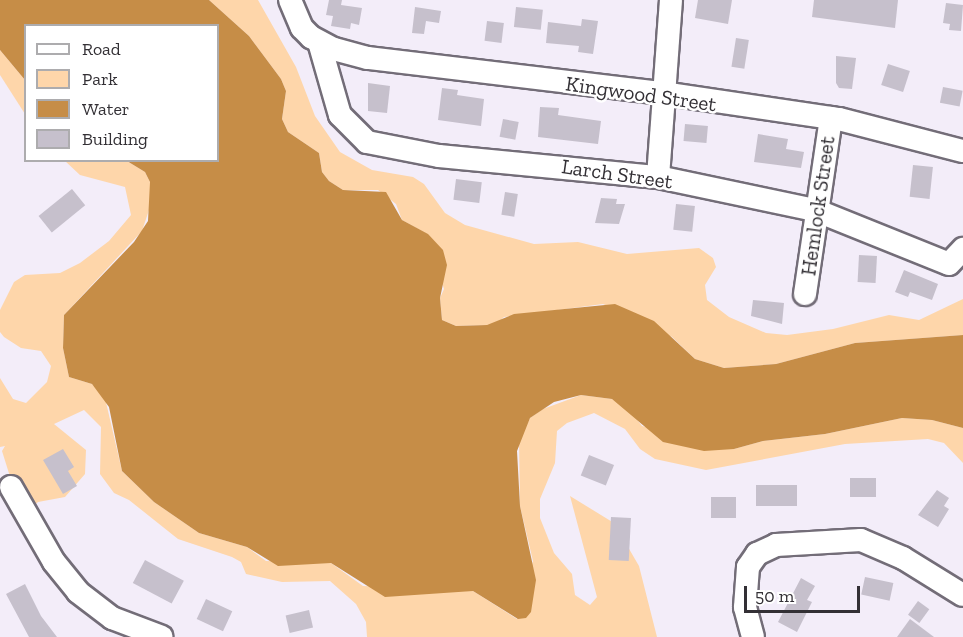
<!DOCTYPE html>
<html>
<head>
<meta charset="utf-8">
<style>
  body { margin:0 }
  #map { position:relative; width:963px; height:637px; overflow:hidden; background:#f3edf9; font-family:"Zilla Slab",serif }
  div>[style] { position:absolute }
  .green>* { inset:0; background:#fed6aa }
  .water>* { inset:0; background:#c68d47 }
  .building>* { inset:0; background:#c6c0cc; transform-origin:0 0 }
  .roads { filter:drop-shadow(2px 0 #736d78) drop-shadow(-2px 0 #736d78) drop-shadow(0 2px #736d78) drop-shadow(0 -2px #736d78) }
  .minor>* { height:22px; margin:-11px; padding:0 11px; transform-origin:11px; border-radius:11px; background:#fff }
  span { translate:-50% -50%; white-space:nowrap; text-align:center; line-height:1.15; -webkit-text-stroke:5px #fff; paint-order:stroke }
  .street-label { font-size:21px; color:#333035 }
  .legend { position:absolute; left:24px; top:24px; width:195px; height:138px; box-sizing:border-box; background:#fff; border:2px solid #adacae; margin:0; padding:8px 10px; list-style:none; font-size:18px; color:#333035 }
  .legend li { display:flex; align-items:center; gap:12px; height:30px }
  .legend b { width:30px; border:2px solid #adacae }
  .scale { position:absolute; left:744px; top:586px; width:116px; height:27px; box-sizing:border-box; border:3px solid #333035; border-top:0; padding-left:8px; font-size:18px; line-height:21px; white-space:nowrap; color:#333035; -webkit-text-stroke:4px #fff; paint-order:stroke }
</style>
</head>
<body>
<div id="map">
  <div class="green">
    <i style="clip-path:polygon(209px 0,258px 0,296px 67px,315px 116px,340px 152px,372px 170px,413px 177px,424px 184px,445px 213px,465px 225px,534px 244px,578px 242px,627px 254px,699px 248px,713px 258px,716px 267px,705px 285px,707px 300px,729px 317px,766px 333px,787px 335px,833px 329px,889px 315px,919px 320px,963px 299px,963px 335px,855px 343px,776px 364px,724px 368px,695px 359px,672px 337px,603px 304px,504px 317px,496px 324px,487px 325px,456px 326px,442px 320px,440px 298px,444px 289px,427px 234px,402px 220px,396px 204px,378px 190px,343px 190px,329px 181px,322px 172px,319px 153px,288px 132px,282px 119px,286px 91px,281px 79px,249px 36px)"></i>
    <i style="clip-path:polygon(0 50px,25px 80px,25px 114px,0 75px)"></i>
    <i style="clip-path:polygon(65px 161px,127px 161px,145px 172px,150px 182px,151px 204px,142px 231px,64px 315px,63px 348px,69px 377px,92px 384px,105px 398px,122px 471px,154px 502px,199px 533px,247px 547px,266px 561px,331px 563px,363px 586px,473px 591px,517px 619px,533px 561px,520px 506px,519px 440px,530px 418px,543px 409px,581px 395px,612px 399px,631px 412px,642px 426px,734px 449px,763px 441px,825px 434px,902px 418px,932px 420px,963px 428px,963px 463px,944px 443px,928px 439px,845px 444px,706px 470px,655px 459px,640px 449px,625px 429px,594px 413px,567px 423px,557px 431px,555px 463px,540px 499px,540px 518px,554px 553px,572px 574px,575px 595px,590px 605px,597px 597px,570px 496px,614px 523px,639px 566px,657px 637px,367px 637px,366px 622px,356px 604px,330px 581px,282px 582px,246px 574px,241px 562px,232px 557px,178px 539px,129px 500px,114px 493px,100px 474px,101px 427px,84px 410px,54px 424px,86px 450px,85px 474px,65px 497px,38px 502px,29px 510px,12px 483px,2px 451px,5px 446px,0 447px,0 378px,13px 399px,26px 403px,47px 382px,51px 366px,41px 351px,21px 348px,4px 337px,0 332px,0 310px,14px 282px,25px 275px,60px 273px,80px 263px,109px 241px,131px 215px,125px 187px,80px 175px)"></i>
  </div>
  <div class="water">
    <i style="clip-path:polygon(0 0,209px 0,249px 36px,281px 79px,286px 91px,282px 119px,288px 132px,319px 153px,322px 172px,329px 181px,343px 190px,386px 192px,402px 220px,428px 234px,443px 250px,447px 265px,440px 298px,442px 320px,456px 326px,487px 325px,514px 314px,615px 304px,654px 321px,695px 359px,724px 368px,776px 364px,855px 343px,963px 335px,963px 428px,932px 420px,902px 418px,825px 434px,763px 441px,734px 449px,704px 451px,663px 442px,612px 399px,581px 395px,554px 402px,530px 418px,517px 451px,520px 506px,536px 580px,531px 612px,526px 618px,518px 619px,473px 591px,385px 597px,331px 563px,278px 566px,247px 547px,199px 533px,154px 502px,122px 471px,109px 407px,92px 384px,69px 377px,63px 348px,64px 315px,134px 242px,148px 221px,150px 182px,145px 172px,127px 161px,218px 160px,218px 26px,26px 26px,25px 80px,0 50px)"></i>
  </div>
  <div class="building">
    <i style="clip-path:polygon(329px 0,342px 0,341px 5px,362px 8px,359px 25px,351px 23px,350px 29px,331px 26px,333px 16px,326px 15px)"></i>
    <i style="clip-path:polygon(698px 0,732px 0,728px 24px,695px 18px)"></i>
    <i style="clip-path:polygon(814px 0,898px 0,895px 28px,812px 17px)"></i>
    <i style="clip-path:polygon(946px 3px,963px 5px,961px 31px,949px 30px,950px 24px,943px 23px)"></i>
    <i style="clip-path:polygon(415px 7px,441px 11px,439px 23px,426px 21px,424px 34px,412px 33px)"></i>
    <i style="left:516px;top:7px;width:27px;height:20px;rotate:6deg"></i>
    <i style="clip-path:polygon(582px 19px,598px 21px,593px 54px,578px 52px,579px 46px,546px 43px,548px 22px,581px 26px)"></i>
    <i style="left:487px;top:21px;width:17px;height:20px;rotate:7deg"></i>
    <i style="left:736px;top:38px;width:13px;height:29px;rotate:9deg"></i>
    <i style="clip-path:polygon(836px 56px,856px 58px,852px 89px,839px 88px,836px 83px)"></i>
    <i style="left:888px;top:64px;width:23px;height:22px;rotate:18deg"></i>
    <i style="clip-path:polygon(368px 83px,390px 86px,387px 113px,368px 111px)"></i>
    <i style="left:943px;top:87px;width:20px;height:16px;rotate:11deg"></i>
    <i style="clip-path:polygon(442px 88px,458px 90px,457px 95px,484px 99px,481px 126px,438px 120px)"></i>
    <i style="clip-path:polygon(540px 107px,559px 108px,558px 115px,601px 121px,598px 144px,538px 137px)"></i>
    <i style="left:503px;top:119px;width:16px;height:18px;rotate:11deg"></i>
    <i style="left:685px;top:124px;width:23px;height:17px;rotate:5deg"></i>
    <i style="clip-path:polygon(758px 134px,788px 139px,786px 149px,804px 152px,801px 168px,754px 162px)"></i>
    <i style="left:913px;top:165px;width:20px;height:32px;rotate:6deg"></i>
    <i style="left:456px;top:179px;width:26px;height:21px;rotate:7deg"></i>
    <i style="left:72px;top:189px;width:21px;height:43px;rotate:51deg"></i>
    <i style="left:505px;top:192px;width:13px;height:23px;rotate:9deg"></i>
    <i style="clip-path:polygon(601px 198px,617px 199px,616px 204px,625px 204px,619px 224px,595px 223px)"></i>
    <i style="left:676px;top:204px;width:19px;height:26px;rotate:6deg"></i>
    <i style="left:859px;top:255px;width:18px;height:27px;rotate:3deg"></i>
    <i style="clip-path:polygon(904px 270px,938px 284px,932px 300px,910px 292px,908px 297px,895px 292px)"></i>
    <i style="clip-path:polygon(753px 300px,784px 303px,782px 324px,751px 316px)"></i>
    <i style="clip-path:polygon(63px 449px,74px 467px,68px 471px,77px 486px,63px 494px,43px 460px)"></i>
    <i style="left:589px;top:455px;width:27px;height:22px;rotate:22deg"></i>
    <i style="left:850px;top:478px;width:26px;height:19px"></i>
    <i style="left:797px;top:485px;width:21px;height:41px;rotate:90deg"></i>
    <i style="clip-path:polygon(937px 490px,949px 498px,944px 506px,949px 509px,938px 527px,918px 515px)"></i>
    <i style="left:736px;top:497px;width:21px;height:25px;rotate:90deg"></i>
    <i style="left:611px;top:517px;width:20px;height:43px;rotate:3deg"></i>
    <i style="left:145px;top:560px;width:44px;height:26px;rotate:28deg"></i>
    <i style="left:865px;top:577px;width:29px;height:18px;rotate:12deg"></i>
    <i style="clip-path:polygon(801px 578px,815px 586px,807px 600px,812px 602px,797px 632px,778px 622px)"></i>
    <i style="clip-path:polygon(25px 584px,41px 616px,57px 637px,29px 637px,6px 594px)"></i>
    <i style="left:206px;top:599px;width:29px;height:22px;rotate:25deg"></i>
    <i style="left:918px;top:601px;width:14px;height:17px;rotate:36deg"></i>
    <i style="left:309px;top:610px;width:18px;height:24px;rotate:77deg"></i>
    <i style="clip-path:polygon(910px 619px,934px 637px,897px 637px)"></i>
  </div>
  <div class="roads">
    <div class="minor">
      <i style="left:290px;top:0;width:30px;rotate:67deg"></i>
      <i style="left:302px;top:28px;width:13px;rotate:45deg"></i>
      <i style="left:311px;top:37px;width:26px;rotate:28deg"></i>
      <i style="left:334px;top:49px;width:35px;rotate:15deg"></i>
      <i style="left:368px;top:58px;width:296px;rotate:6.8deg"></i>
      <i style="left:662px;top:93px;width:179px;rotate:8.4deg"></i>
      <i style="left:839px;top:119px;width:128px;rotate:14.5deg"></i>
      <i style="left:319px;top:42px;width:76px;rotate:74deg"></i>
      <i style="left:340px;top:115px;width:38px;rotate:45deg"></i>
      <i style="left:367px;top:142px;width:73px;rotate:11deg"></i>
      <i style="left:439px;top:156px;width:220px;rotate:5.5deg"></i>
      <i style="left:658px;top:177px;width:160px;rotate:11.9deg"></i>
      <i style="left:815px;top:210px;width:144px;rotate:21.9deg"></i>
      <i style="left:949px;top:264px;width:21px;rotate:-47deg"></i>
      <i style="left:658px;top:177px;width:177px;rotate:-85.8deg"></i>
      <i style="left:805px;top:294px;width:178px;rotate:-81.6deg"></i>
      <i style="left:11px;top:487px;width:86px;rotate:60.2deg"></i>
      <i style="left:54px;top:562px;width:38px;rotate:51deg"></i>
      <i style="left:78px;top:592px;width:43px;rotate:37.4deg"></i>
      <i style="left:112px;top:618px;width:53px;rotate:20.8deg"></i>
      <i style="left:753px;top:637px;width:31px;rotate:-105deg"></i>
      <i style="left:745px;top:607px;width:40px;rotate:-85.7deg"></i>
      <i style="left:748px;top:567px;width:16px;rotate:-55deg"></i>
      <i style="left:757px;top:554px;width:21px;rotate:-25deg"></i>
      <i style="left:776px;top:545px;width:85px;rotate:-3.4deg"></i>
      <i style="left:861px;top:540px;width:46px;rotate:23.2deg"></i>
      <i style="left:903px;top:558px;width:70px;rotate:31.7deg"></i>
    </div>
  </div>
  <div class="street-label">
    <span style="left:641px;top:94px;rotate:8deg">Kingwood Street</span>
    <span style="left:617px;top:174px;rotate:8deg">Larch Street</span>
    <span style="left:818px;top:206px;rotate:-82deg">Hemlock Street</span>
  </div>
  <ul class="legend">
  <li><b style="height:8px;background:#fff"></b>Road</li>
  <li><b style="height:16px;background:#fed6aa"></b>Park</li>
  <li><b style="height:16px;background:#c68d47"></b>Water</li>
  <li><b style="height:16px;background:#c6c0cc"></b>Building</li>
  </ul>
  <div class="scale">50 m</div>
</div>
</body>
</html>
